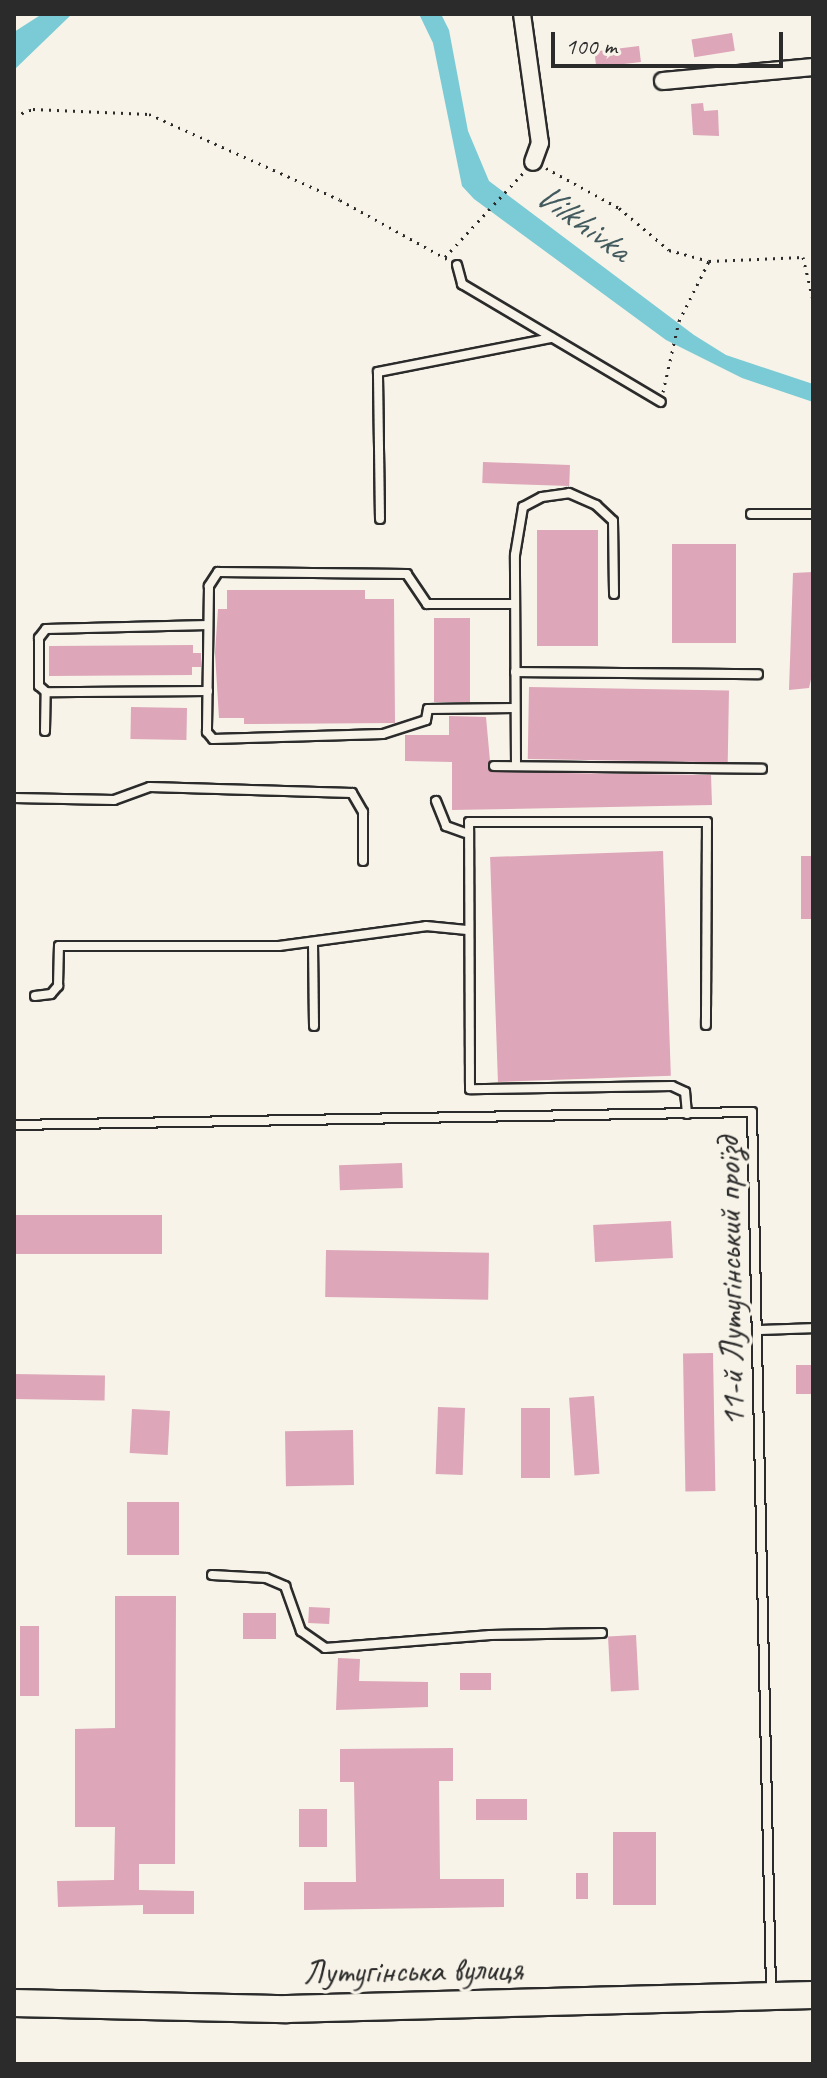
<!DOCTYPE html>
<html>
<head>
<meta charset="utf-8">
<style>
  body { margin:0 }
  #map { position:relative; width:827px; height:2078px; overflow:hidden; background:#f7f3e8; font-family:Caveat,sans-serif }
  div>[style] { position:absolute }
  .water>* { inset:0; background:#7bcbd6 }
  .building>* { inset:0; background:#dda6b9; transform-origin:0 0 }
  .path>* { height:3px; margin-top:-1.5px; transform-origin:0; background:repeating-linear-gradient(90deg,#2b2b2b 0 2px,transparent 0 8px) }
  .roads { filter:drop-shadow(2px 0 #2b2b2b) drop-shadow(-2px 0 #2b2b2b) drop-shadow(0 2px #2b2b2b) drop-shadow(0 -2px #2b2b2b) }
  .service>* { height:8px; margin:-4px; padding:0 4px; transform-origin:4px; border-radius:4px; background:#f7f3e8 }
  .minor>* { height:16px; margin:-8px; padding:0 8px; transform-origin:8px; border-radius:8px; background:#f7f3e8 }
  .primary>* { height:26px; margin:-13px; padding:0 13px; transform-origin:13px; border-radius:13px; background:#f7f3e8 }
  span { translate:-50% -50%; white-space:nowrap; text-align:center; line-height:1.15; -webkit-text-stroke:7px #f7f3e8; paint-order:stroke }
  .street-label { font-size:34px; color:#2b2b2b }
  .water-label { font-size:36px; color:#435b5e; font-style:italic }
  .frame { position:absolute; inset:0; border:16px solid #2b2b2b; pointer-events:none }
  .scale { position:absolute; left:551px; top:32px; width:232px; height:36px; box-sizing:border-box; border:4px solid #2b2b2b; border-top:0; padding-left:10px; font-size:24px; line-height:28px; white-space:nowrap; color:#2b2b2b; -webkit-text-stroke:6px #f7f3e8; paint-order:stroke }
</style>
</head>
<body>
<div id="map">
  <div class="water">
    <i style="clip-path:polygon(42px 14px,72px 14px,14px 70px,14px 32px)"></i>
    <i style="clip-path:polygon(419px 14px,441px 14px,449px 30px,468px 131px,489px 181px,694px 335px,726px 355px,813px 384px,813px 402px,742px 378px,666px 340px,474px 199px,462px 186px,433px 43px)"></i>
  </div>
  <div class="building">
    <i style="left:732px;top:33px;width:18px;height:41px;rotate:81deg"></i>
    <i style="left:639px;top:46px;width:16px;height:45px;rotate:83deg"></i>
    <i style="clip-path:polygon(703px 103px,704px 111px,718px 110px,719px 136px,693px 135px,691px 104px)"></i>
    <i style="left:483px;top:462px;width:87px;height:21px;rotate:2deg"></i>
    <i style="left:537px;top:530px;width:61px;height:116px"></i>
    <i style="left:672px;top:544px;width:64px;height:99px"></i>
    <i style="clip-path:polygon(813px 572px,813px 670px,809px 688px,789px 690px,793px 573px)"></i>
    <i style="clip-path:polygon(227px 590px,365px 590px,365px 599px,394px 599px,395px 723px,244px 724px,244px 718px,219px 718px,215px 653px,218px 609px,227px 609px)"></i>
    <i style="left:434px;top:618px;width:36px;height:84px"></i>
    <i style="clip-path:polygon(193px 645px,193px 653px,201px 653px,201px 667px,192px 667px,192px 675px,49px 676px,49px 646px)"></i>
    <i style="left:529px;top:687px;width:200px;height:72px;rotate:1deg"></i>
    <i style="left:131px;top:707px;width:56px;height:32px;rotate:1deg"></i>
    <i style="clip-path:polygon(449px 716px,486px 717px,491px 772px,711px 775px,712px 805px,452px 810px,452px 762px,405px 761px,405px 735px,449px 735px)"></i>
    <i style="left:663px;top:851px;width:225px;height:173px;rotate:88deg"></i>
    <i style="left:801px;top:856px;width:12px;height:63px"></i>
    <i style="left:402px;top:1163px;width:25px;height:63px;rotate:88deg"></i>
    <i style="left:14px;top:1215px;width:148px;height:39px"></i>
    <i style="left:671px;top:1221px;width:37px;height:78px;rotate:87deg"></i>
    <i style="left:326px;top:1250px;width:163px;height:47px;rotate:1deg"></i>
    <i style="left:713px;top:1353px;width:138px;height:30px;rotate:89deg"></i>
    <i style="left:796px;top:1365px;width:17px;height:29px"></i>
    <i style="left:14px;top:1374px;width:91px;height:25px;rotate:1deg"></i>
    <i style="left:594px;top:1396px;width:78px;height:25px;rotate:86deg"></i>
    <i style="left:438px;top:1407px;width:27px;height:67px;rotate:2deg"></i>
    <i style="left:521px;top:1408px;width:29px;height:70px"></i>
    <i style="left:132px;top:1409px;width:38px;height:44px;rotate:3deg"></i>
    <i style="left:353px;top:1430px;width:55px;height:68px;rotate:89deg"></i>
    <i style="left:127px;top:1502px;width:52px;height:53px"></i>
    <i style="clip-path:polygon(115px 1596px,176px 1596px,175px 1864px,139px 1864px,139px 1890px,194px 1891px,194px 1914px,143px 1914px,143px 1905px,58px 1907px,57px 1881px,114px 1880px,115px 1827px,75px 1827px,75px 1729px,115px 1728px)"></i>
    <i style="left:309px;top:1607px;width:21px;height:16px;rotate:3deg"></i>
    <i style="left:243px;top:1613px;width:33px;height:26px"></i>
    <i style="left:20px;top:1626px;width:19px;height:70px"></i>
    <i style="left:636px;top:1635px;width:55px;height:28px;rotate:87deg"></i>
    <i style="clip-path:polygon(338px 1658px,360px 1659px,359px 1681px,428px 1682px,428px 1707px,336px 1710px)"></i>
    <i style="left:460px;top:1673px;width:31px;height:17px"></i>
    <i style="clip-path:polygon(453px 1748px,453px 1781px,439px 1781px,440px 1879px,504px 1879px,504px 1907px,304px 1910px,304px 1882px,356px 1882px,354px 1782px,340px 1782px,340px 1749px)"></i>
    <i style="left:476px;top:1799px;width:51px;height:21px"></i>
    <i style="left:299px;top:1809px;width:28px;height:38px"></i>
    <i style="left:613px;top:1832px;width:43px;height:73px"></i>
    <i style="left:576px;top:1873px;width:12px;height:26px"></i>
  </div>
  <div class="path">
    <i style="left:14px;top:116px;width:20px;rotate:-20deg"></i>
    <i style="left:33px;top:109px;width:116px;rotate:2.5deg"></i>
    <i style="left:149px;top:114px;width:209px;rotate:24.2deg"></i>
    <i style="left:340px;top:200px;width:122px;rotate:28.9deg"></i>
    <i style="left:546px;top:168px;width:83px;rotate:28.7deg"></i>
    <i style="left:619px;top:208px;width:65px;rotate:40deg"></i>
    <i style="left:669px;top:250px;width:41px;rotate:15.4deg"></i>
    <i style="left:709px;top:261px;width:94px;rotate:-2.4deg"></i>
    <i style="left:803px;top:257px;width:44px;rotate:76.9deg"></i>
    <i style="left:445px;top:257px;width:116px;rotate:-47.1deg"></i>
    <i style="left:663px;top:392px;width:73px;rotate:-77.3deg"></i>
    <i style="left:679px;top:321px;width:67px;rotate:-63.4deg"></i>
  </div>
  <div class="roads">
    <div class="service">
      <i style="left:457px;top:265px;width:20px;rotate:75deg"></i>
      <i style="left:462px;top:284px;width:231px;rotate:30.7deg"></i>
      <i style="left:751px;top:514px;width:62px"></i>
      <i style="left:380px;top:519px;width:147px;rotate:-90.8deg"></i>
      <i style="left:378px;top:372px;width:177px;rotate:-11.1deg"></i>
      <i style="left:515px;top:604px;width:88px;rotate:180deg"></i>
      <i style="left:427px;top:604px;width:36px;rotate:-124deg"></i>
      <i style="left:407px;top:574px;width:189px;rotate:-179.4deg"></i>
      <i style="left:218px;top:572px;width:17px;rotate:123deg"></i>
      <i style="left:209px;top:586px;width:146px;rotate:90.8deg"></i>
      <i style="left:207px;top:732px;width:9px;rotate:49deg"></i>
      <i style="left:213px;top:739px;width:170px;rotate:-1.7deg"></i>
      <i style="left:383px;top:734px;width:45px;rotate:-18deg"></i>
      <i style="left:426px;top:720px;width:11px;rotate:-80deg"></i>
      <i style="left:428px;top:709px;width:87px;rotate:-0.7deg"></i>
      <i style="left:515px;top:672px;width:243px;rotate:0.5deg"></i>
      <i style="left:208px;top:691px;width:162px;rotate:179.6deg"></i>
      <i style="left:46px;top:692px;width:9px;rotate:-139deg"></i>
      <i style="left:39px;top:686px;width:48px;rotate:-90deg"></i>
      <i style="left:39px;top:638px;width:11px;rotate:-52deg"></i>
      <i style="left:46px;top:629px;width:162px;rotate:-1.4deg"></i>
      <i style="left:45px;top:731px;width:39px;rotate:-89deg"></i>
      <i style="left:516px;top:765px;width:210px;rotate:-90.3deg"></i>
      <i style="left:515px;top:555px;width:49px;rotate:-80.5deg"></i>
      <i style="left:523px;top:507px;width:21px;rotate:-28deg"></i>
      <i style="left:542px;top:497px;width:27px;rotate:-8deg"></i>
      <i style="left:569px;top:493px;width:30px;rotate:24deg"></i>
      <i style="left:596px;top:505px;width:23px;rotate:43deg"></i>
      <i style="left:613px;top:521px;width:73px;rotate:89.2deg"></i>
      <i style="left:494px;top:766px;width:268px;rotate:0.6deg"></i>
      <i style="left:14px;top:798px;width:100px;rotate:1.1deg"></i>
      <i style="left:114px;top:800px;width:38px;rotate:-20deg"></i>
      <i style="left:150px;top:787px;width:202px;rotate:1.7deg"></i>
      <i style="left:352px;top:793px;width:22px;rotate:60deg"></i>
      <i style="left:363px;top:812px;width:49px;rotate:90deg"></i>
      <i style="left:436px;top:801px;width:27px;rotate:68deg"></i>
      <i style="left:446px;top:826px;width:20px;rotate:20deg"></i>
      <i style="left:313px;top:944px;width:82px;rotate:89.3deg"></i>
      <i style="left:35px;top:996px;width:16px;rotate:-7deg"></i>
      <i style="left:51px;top:994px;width:11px;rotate:-49deg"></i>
      <i style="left:58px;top:986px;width:40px;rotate:-88.6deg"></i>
      <i style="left:59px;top:946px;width:220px"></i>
      <i style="left:279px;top:946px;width:148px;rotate:-7.7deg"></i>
      <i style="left:426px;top:926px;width:41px;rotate:5.6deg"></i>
      <i style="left:687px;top:1114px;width:22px;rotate:-95deg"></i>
      <i style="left:685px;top:1092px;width:14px;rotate:-155deg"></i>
      <i style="left:672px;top:1086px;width:202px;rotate:179.1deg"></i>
      <i style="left:470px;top:1089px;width:267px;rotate:-90.2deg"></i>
      <i style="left:469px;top:822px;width:238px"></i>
      <i style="left:707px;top:822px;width:203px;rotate:90.3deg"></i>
      <i style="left:14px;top:1125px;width:738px;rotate:-1.01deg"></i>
      <i style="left:752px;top:1112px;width:879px;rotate:88.76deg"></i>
      <i style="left:757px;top:1330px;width:56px;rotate:-2deg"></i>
      <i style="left:212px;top:1575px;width:54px;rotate:3.2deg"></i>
      <i style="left:266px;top:1578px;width:21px;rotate:23deg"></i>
      <i style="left:285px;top:1586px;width:48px;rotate:70.4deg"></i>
      <i style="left:301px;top:1631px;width:29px;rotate:35deg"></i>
      <i style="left:325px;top:1648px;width:166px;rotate:-4.5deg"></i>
      <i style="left:490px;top:1635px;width:112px;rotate:-1deg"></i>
    </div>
    <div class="minor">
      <i style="left:522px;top:14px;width:130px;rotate:82.1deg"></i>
      <i style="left:540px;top:143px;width:20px;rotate:110deg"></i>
      <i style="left:663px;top:81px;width:151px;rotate:-5.3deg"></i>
    </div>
    <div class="primary">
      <i style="left:14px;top:2003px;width:273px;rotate:1.3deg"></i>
      <i style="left:287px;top:2009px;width:526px;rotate:-1.52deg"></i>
    </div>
  </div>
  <div class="street-label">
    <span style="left:730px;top:1282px;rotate:-91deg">11-й Лутугінський проїзд</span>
    <span style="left:413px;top:1970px;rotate:-1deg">Лутугінська вулиця</span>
  </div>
  <div class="water-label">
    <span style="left:583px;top:222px;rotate:36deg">Vilkhivka</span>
  </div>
  <div class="frame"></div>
  <div class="scale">100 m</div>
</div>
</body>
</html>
